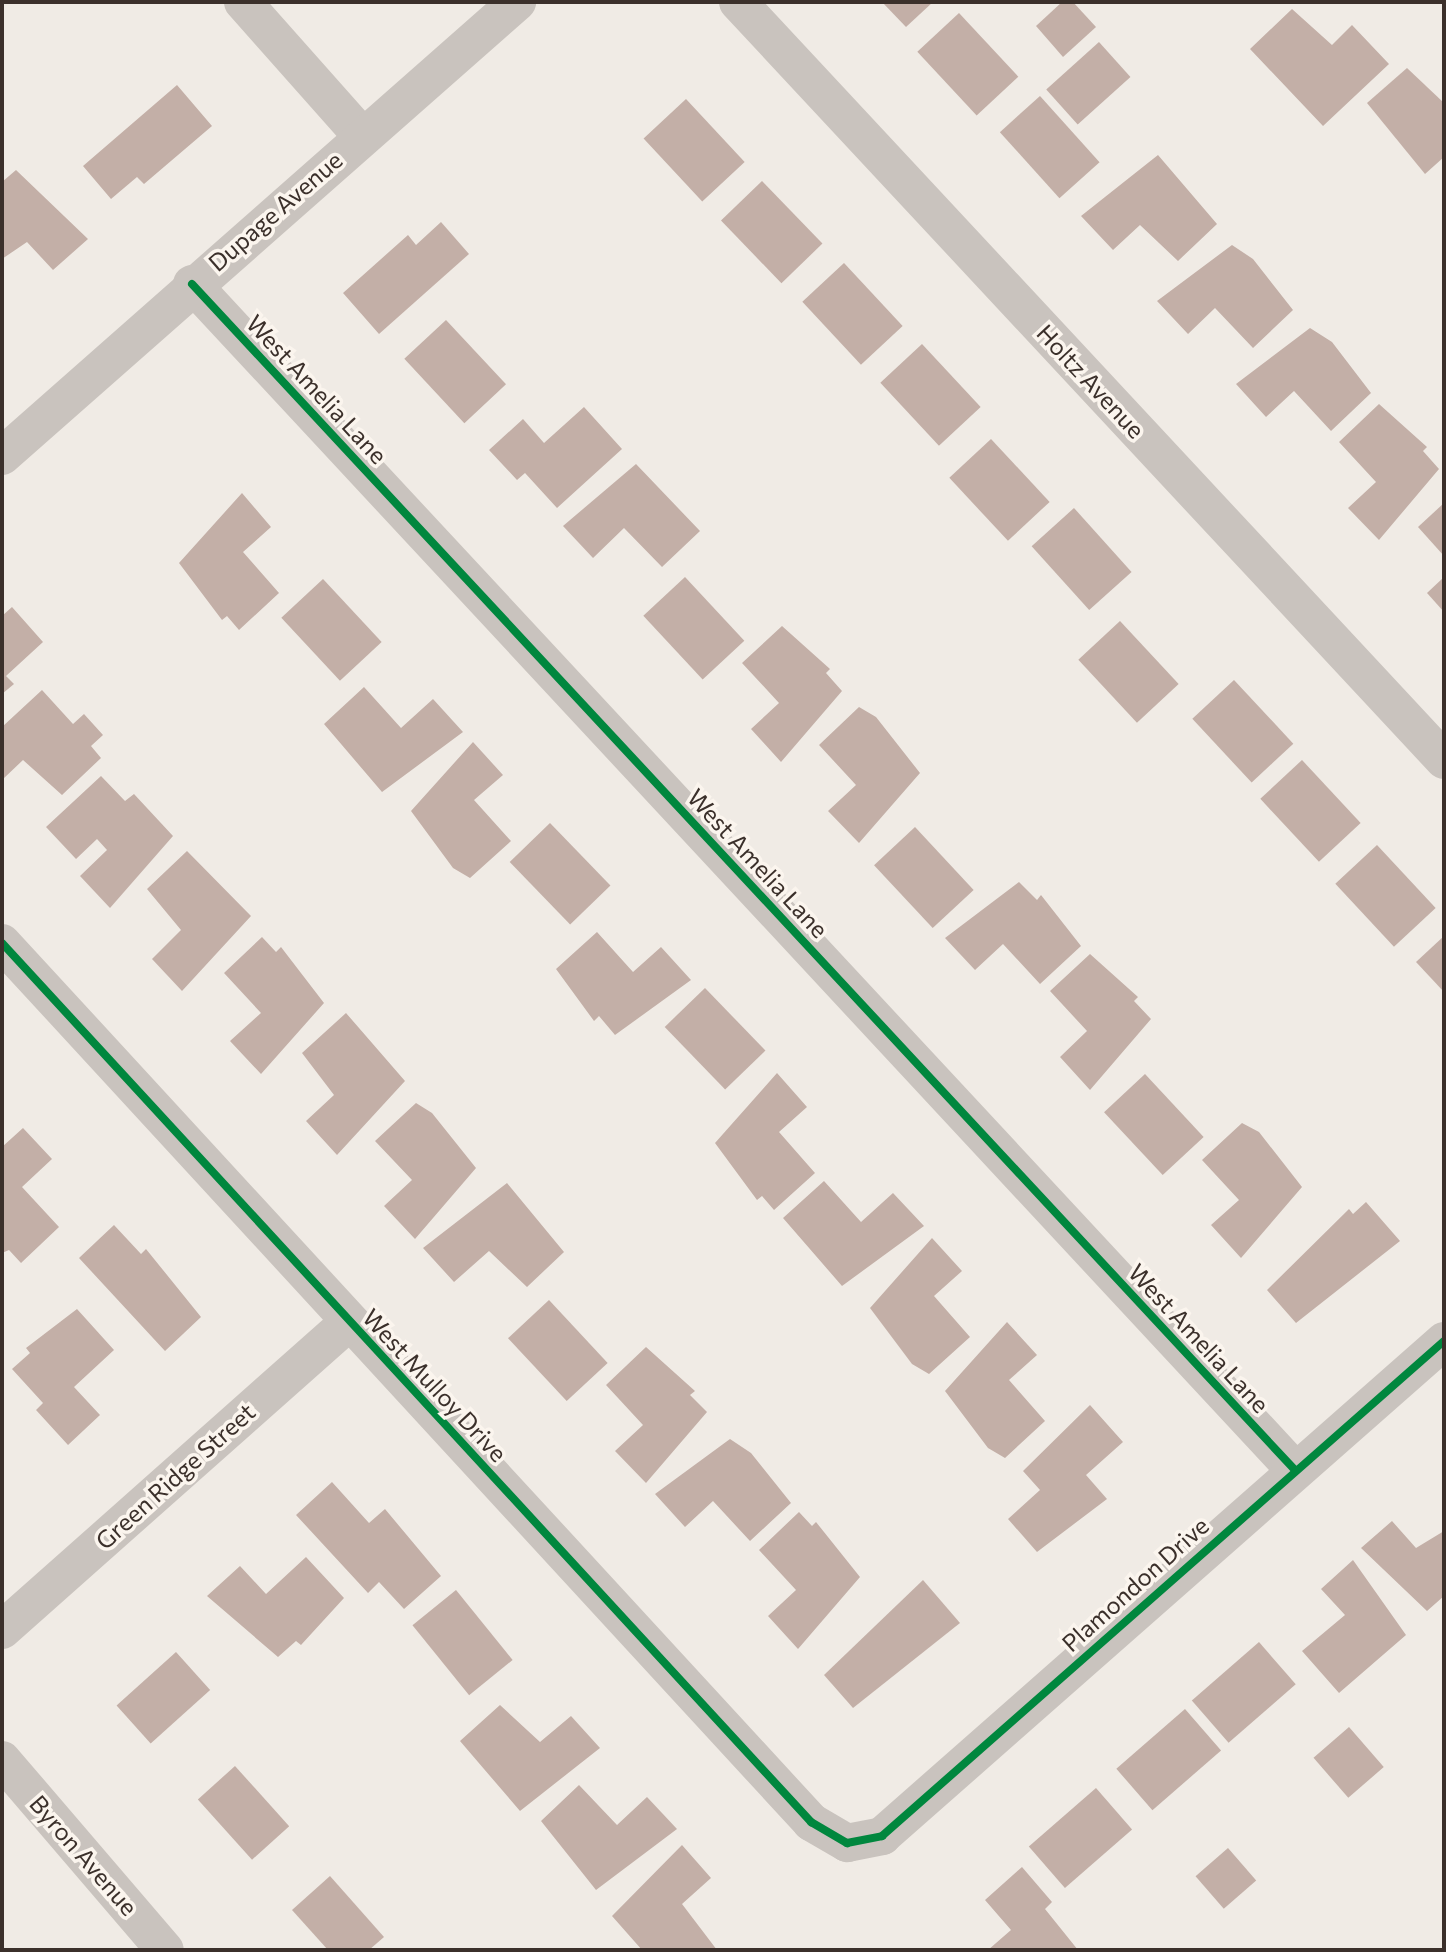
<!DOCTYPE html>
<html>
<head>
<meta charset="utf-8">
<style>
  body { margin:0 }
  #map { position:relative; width:1446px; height:1952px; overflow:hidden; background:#f0ebe5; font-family:Commissioner,sans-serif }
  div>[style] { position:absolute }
  .building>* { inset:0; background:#c3afa7; transform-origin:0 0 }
  .minor>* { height:38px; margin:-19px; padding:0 19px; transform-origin:19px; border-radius:19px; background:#c9c3be }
  .cycleway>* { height:8px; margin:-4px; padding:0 4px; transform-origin:4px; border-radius:4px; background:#00873e }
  span { translate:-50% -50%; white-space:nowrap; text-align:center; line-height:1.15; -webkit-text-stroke:7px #fbf5ee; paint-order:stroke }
  .street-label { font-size:24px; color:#3b302b }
  .frame { position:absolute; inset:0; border:4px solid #3b302b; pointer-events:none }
</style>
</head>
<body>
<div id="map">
  <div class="building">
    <i style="clip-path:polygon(882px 2px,933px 2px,906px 27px)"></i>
    <i style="clip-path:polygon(1062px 2px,1073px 2px,1096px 27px,1063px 57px,1036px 26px)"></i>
    <i style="clip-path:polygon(1292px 9px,1332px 45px,1352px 25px,1389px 64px,1323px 126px,1250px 49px)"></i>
    <i style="left:959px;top:13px;width:87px;height:57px;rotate:47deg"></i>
    <i style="left:1099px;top:42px;width:47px;height:71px;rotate:48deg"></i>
    <i style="clip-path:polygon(1407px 68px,1444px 103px,1444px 157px,1425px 174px,1367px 103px)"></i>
    <i style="clip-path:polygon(177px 85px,212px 126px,144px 184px,137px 177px,111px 199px,83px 166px)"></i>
    <i style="left:1040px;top:96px;width:89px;height:54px;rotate:48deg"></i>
    <i style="left:686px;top:99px;width:86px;height:58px;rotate:47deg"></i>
    <i style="clip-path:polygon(1158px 155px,1217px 224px,1178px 261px,1140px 225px,1113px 250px,1081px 216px)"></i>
    <i style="clip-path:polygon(16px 170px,88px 239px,53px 270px,27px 242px,2px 259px,2px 182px)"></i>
    <i style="left:762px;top:181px;width:87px;height:57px;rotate:46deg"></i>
    <i style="clip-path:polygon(441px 222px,469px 254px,379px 334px,343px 293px,408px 235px,416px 245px)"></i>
    <i style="clip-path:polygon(1232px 245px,1253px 259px,1293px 310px,1253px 348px,1215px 308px,1188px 334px,1157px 301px)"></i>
    <i style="left:844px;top:263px;width:86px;height:57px;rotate:47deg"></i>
    <i style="left:446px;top:320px;width:88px;height:57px;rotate:47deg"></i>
    <i style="clip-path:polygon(1310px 328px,1332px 342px,1371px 393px,1331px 431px,1294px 391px,1266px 417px,1236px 384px)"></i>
    <i style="left:922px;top:344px;width:86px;height:57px;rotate:47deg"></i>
    <i style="clip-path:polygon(1379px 404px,1427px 447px,1423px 451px,1439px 469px,1379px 540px,1348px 508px,1376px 482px,1339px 442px)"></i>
    <i style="clip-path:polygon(584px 407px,622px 449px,557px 508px,525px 473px,517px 480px,489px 450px,523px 419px,544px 443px)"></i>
    <i style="left:991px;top:439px;width:86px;height:57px;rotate:47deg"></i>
    <i style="clip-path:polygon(636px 464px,700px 531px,662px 567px,624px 528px,593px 558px,563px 526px)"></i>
    <i style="clip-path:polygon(242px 493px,271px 527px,243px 552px,279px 593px,239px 630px,227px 616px,222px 620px,179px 563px)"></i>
    <i style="clip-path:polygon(1444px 503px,1444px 556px,1418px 527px)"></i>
    <i style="left:1074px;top:508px;width:86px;height:57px;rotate:48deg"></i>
    <i style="left:685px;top:577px;width:87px;height:57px;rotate:47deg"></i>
    <i style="clip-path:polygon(1444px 577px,1444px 612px,1427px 593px)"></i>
    <i style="left:323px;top:579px;width:86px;height:57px;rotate:47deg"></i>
    <i style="clip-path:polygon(12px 607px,43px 642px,6px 676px,14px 684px,2px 694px,2px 616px)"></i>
    <i style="left:1120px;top:621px;width:86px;height:57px;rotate:47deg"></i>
    <i style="clip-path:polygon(782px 626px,830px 669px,826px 673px,842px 691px,781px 762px,751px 729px,779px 703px,742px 663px)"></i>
    <i style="left:1234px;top:680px;width:87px;height:57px;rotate:47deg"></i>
    <i style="clip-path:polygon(364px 687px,401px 728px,433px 699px,463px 732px,382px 792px,324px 724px)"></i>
    <i style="clip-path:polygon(42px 690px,73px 724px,84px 714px,103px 735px,91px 746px,101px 758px,62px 795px,23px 760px,2px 780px,2px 727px)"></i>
    <i style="clip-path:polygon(859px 707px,876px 717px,920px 773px,859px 843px,828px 811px,856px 785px,819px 745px)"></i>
    <i style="clip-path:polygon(473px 742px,503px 775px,474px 800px,511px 841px,470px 878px,453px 868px,411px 811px)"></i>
    <i style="left:1302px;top:760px;width:86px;height:57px;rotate:47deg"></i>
    <i style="clip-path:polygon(101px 776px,125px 801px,134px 794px,173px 836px,110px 908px,80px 876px,107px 850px,97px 839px,76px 859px,46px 827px)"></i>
    <i style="left:550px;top:823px;width:87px;height:56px;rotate:46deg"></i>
    <i style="left:915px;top:827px;width:86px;height:56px;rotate:47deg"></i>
    <i style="left:1377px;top:845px;width:86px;height:57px;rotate:47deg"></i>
    <i style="clip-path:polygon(187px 851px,251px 916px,182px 991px,152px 959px,181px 930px,147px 889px)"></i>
    <i style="clip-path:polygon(1019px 882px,1037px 900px,1041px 895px,1081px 946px,1040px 984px,1003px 944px,975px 970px,945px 938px)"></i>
    <i style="clip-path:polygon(597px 932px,633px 972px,661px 947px,691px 980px,615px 1035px,599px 1016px,594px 1021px,556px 969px)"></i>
    <i style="clip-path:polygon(1444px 936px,1444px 992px,1416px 962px)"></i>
    <i style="clip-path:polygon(262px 937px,276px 952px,281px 947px,324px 1003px,261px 1074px,230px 1041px,261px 1013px,224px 973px)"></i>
    <i style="clip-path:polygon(1090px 954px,1138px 997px,1134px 1001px,1151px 1019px,1090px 1090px,1060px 1057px,1087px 1031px,1050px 991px)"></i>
    <i style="left:705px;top:988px;width:87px;height:56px;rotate:46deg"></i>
    <i style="clip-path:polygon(346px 1013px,405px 1081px,337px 1155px,306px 1121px,334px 1095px,302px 1053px)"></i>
    <i style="clip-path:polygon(777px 1073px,807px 1107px,779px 1132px,815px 1173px,774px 1210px,762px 1196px,757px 1200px,715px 1143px)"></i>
    <i style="left:1145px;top:1074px;width:86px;height:56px;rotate:47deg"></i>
    <i style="clip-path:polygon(416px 1103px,432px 1113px,476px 1168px,415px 1239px,384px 1206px,412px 1180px,375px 1141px)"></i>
    <i style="clip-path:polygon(1242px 1123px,1259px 1132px,1302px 1187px,1241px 1258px,1211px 1225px,1239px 1200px,1202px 1160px)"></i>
    <i style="clip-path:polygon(23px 1128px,52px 1159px,22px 1187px,59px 1227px,21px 1263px,9px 1250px,2px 1253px,2px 1147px)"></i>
    <i style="clip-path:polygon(824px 1181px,861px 1222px,893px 1193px,924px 1226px,842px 1286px,783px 1218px)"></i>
    <i style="clip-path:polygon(507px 1183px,564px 1252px,527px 1287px,489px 1251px,454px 1282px,423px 1248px)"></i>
    <i style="clip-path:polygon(1366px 1202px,1400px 1241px,1296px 1323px,1267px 1290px,1349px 1209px,1353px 1214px)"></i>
    <i style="clip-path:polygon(114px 1225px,141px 1254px,146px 1249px,201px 1317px,165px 1351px,79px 1258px)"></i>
    <i style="clip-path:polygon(932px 1238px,962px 1271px,934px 1296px,970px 1337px,929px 1374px,912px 1364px,870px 1308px)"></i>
    <i style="left:549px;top:1300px;width:86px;height:56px;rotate:47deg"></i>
    <i style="clip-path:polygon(77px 1309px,114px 1350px,74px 1387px,100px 1415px,68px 1445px,36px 1410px,43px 1403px,12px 1369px,30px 1353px,26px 1348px)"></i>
    <i style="clip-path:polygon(1007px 1322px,1037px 1355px,1009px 1380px,1045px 1421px,1005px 1458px,988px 1448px,945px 1391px)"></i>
    <i style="clip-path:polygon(646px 1347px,695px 1391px,690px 1395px,707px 1412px,646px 1483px,615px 1451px,643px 1425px,606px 1385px)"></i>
    <i style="clip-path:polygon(1090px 1405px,1123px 1442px,1086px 1475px,1107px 1499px,1037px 1552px,1008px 1519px,1040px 1490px,1023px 1471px)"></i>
    <i style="clip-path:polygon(730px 1439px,751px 1453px,791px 1503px,750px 1541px,713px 1501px,685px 1527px,655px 1494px)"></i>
    <i style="clip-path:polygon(332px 1482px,369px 1523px,385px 1509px,441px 1576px,404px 1609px,379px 1582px,368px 1593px,296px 1515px)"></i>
    <i style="clip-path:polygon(799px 1512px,812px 1526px,816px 1522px,860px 1577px,798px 1649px,768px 1616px,796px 1590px,759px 1550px)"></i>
    <i style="clip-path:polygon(1392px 1521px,1416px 1548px,1444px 1531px,1444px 1596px,1427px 1611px,1361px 1548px)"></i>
    <i style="clip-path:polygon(306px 1557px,344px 1598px,301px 1645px,296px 1641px,278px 1657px,207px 1596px,240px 1566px,266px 1594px)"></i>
    <i style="clip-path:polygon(1353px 1560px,1406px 1635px,1339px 1693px,1302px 1651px,1345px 1615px,1321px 1589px)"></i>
    <i style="clip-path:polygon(923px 1580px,960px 1623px,853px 1708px,824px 1675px)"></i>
    <i style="left:456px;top:1590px;width:90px;height:56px;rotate:51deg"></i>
    <i style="left:1259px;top:1642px;width:56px;height:89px;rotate:49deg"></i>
    <i style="left:176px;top:1652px;width:51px;height:80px;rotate:48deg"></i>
    <i style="clip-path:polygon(500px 1705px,540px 1742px,571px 1716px,600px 1748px,520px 1811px,460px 1741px)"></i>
    <i style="left:1185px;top:1709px;width:55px;height:91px;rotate:49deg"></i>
    <i style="left:1349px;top:1727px;width:53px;height:47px;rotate:49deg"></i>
    <i style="left:235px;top:1766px;width:81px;height:50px;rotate:48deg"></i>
    <i style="clip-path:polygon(579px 1785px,617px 1825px,647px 1797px,677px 1829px,596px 1890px,541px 1821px)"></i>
    <i style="left:1096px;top:1788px;width:55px;height:89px;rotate:49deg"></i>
    <i style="clip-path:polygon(682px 1845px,711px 1878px,682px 1904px,717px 1950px,642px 1950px,612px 1916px)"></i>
    <i style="left:1228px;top:1848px;width:43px;height:43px;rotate:49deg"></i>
    <i style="clip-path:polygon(1022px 1867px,1052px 1902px,1045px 1909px,1078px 1950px,988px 1950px,1011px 1930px,985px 1900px)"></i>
    <i style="clip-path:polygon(330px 1876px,384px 1937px,369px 1950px,328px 1950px,292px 1910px)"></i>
  </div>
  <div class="minor">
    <i style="left:243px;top:2px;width:178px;rotate:48.4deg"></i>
    <i style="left:738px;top:2px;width:1036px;rotate:47.03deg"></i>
    <i style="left:192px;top:284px;width:1620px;rotate:47.08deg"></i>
    <i style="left:2px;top:456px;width:687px;rotate:-41.4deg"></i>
    <i style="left:2px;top:943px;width:1195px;rotate:47.37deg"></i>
    <i style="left:811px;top:1822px;width:42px;rotate:30.3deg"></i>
    <i style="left:847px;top:1843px;width:36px;rotate:-11deg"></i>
    <i style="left:882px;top:1836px;width:749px;rotate:-41.37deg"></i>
    <i style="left:2px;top:1630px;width:464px;rotate:-41.6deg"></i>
    <i style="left:2px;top:1760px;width:250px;rotate:49.4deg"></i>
  </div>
  <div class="cycleway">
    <i style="left:192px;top:284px;width:1620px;rotate:47.08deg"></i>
    <i style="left:2px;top:943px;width:1195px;rotate:47.37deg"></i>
    <i style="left:811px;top:1822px;width:42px;rotate:30.3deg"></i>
    <i style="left:847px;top:1843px;width:36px;rotate:-11deg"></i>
    <i style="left:882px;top:1836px;width:749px;rotate:-41.37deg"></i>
  </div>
  <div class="street-label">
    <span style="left:275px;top:211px;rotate:-41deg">Dupage Avenue</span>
    <span style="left:1091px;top:381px;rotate:47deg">Holtz Avenue</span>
    <span style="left:317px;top:389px;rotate:47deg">West Amelia Lane</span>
    <span style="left:758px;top:863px;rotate:47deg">West Amelia Lane</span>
    <span style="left:1199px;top:1338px;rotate:47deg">West Amelia Lane</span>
    <span style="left:435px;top:1385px;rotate:47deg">West Mulloy Drive</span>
    <span style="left:175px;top:1476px;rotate:-42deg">Green Ridge Street</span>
    <span style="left:1135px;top:1584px;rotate:-42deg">Plamondon Drive</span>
    <span style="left:84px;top:1855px;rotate:49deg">Byron Avenue</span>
  </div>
  <div class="frame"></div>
</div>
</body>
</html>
